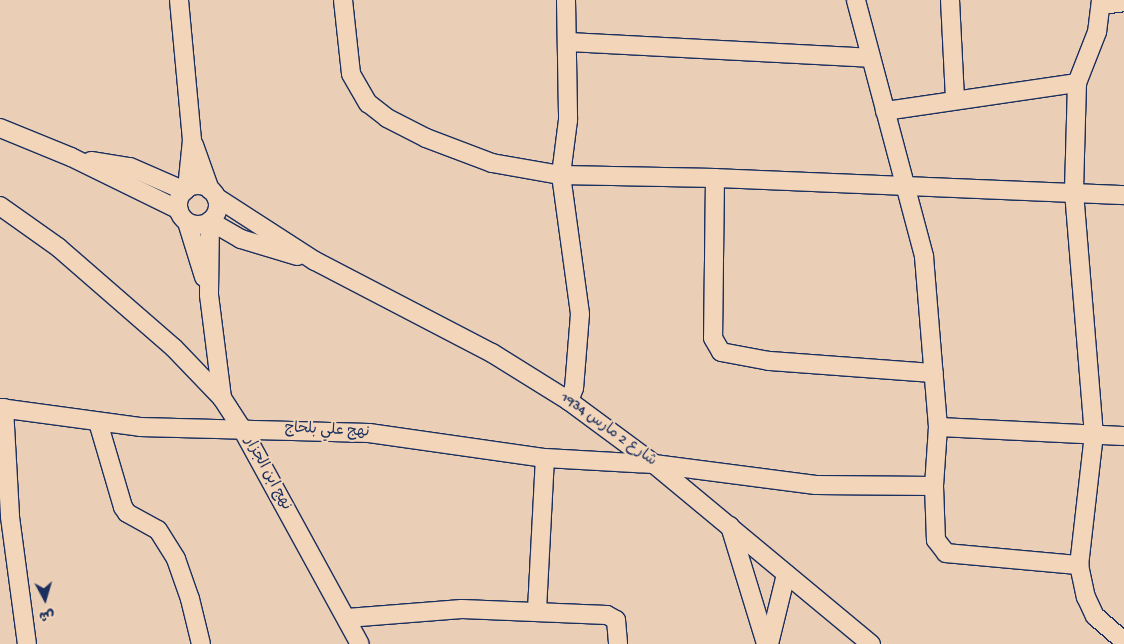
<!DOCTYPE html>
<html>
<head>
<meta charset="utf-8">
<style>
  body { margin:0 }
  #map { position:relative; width:1124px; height:644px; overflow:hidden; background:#eacfb6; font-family:"Gochi Hand","Playpen Sans Arabic",sans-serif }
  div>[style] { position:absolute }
  .roads { filter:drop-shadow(1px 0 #1b2f5e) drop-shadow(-1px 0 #1b2f5e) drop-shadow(0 1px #1b2f5e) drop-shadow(0 -1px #1b2f5e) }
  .minor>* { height:18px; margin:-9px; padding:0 9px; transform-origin:9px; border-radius:9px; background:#f3d6ba }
  .minor>.ring { margin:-9px; padding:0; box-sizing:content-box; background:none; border:18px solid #f3d6ba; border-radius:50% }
  span { translate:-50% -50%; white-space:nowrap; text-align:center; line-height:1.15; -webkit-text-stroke:4px #f3d6ba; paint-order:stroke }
  .street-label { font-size:15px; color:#1b2f5e }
  .north { position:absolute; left:20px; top:574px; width:50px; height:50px; -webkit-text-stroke:4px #f3d6ba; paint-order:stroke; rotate:174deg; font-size:14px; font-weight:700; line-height:20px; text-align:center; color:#1b2f5e }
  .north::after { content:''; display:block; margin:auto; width:18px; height:22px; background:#1b2f5e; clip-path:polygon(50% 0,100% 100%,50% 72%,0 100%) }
</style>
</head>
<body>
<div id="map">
  <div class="roads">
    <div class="minor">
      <i style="left:179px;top:0;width:141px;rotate:84.7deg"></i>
      <i style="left:192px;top:140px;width:49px;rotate:95.8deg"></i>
      <i style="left:343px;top:0;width:74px;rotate:83.8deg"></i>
      <i style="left:351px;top:74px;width:34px;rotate:60deg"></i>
      <i style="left:368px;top:103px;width:24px;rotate:38deg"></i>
      <i style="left:387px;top:118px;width:44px;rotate:27.1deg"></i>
      <i style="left:426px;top:138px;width:71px;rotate:20.7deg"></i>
      <i style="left:492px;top:163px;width:70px;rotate:9.9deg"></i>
      <i style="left:561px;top:175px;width:154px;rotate:1.1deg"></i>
      <i style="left:715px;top:178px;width:409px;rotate:2.4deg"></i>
      <i style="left:566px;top:0;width:120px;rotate:89deg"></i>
      <i style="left:568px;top:120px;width:55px;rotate:97.3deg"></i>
      <i style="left:561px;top:175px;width:140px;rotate:82.2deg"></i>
      <i style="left:580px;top:314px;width:74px;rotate:94.6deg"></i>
      <i style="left:574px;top:388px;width:14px;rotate:111deg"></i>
      <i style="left:950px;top:0;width:99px;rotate:87.1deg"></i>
      <i style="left:1101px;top:0;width:32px;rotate:97deg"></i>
      <i style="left:1097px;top:32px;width:55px;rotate:111.4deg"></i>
      <i style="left:1077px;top:83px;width:109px;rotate:91.6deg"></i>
      <i style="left:1074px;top:192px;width:243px;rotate:85.3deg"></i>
      <i style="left:1094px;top:434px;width:132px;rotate:96.5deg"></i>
      <i style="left:1079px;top:565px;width:33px;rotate:78deg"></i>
      <i style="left:1086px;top:597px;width:21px;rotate:65deg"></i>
      <i style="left:1095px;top:616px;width:38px;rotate:41deg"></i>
      <i style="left:1101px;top:5px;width:23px;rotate:-7deg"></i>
      <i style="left:568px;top:42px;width:302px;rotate:3deg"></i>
      <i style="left:885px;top:111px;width:194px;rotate:-8.3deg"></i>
      <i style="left:0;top:128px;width:77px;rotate:22.2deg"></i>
      <i style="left:71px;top:157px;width:120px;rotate:26.1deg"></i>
      <i style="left:194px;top:145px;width:48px;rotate:70.4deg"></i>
      <i style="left:91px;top:161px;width:39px;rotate:9deg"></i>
      <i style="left:130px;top:167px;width:60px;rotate:23.6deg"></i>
      <i style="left:715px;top:178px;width:160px;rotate:90.7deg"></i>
      <i style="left:713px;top:338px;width:16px;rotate:60deg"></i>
      <i style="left:721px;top:352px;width:49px;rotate:10.6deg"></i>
      <i style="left:769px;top:361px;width:165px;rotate:4.2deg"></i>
      <i class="ring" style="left:178px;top:185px;width:22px;height:22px"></i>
      <i style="left:216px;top:197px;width:118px;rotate:32.9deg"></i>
      <i style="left:315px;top:261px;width:199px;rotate:27.5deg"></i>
      <i style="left:492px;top:353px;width:91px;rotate:31.9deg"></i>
      <i style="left:569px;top:401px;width:106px;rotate:36.5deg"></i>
      <i style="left:654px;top:464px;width:282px;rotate:39.7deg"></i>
      <i style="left:0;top:206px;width:72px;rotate:35.4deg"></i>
      <i style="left:59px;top:248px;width:152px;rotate:41deg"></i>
      <i style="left:174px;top:348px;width:69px;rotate:46.2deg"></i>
      <i style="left:187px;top:222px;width:58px;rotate:72.8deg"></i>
      <i style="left:297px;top:256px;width:59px;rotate:-163.1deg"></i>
      <i style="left:241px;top:239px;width:36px;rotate:-150deg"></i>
      <i style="left:210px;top:221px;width:74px;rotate:90.8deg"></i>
      <i style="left:209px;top:295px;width:104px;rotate:82.8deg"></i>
      <i style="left:222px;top:398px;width:35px;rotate:57deg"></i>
      <i style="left:241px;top:427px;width:247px;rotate:61.3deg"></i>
      <i style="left:0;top:408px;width:141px;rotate:7.7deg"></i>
      <i style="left:140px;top:427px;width:229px;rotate:1.5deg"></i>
      <i style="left:369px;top:433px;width:178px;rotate:8.1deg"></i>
      <i style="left:545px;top:458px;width:109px;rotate:3.2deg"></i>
      <i style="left:654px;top:464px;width:163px;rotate:7.4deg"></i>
      <i style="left:816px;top:485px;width:118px;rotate:0.5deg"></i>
      <i style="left:934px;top:486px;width:59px;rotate:-86.1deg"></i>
      <i style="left:938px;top:427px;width:172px;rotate:-94.7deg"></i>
      <i style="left:924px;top:256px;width:265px;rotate:-104.9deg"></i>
      <i style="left:4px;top:408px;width:109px;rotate:86.8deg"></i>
      <i style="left:10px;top:517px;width:128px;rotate:82.4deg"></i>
      <i style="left:98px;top:422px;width:89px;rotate:73.6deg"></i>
      <i style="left:123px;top:507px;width:7px;rotate:56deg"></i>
      <i style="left:127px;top:513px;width:35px;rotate:29deg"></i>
      <i style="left:158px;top:530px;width:34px;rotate:58deg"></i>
      <i style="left:176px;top:559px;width:42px;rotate:70.7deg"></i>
      <i style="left:190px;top:599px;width:46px;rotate:76.3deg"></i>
      <i style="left:938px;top:427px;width:186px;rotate:2.8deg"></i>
      <i style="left:934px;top:486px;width:54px;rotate:87.9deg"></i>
      <i style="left:936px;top:540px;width:16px;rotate:52deg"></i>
      <i style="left:946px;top:553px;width:134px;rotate:5.2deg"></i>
      <i style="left:730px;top:526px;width:123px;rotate:73deg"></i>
      <i style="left:537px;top:610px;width:152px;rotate:-87deg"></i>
      <i style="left:347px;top:618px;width:115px;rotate:-4.5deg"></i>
      <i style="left:462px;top:609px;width:145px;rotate:2.4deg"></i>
      <i style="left:607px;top:615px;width:10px;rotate:29deg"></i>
      <i style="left:616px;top:620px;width:24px;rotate:85deg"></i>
      <i style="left:769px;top:644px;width:72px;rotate:-76.3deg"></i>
    </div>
  </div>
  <div class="street-label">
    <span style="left:608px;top:430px;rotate:36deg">شارع 2 مارس 1934</span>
    <span style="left:327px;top:431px;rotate:3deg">نهج علي بلحاج</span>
    <span style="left:267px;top:474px;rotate:61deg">نهج ابن الجزار</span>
  </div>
  <div class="north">ش</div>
</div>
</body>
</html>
